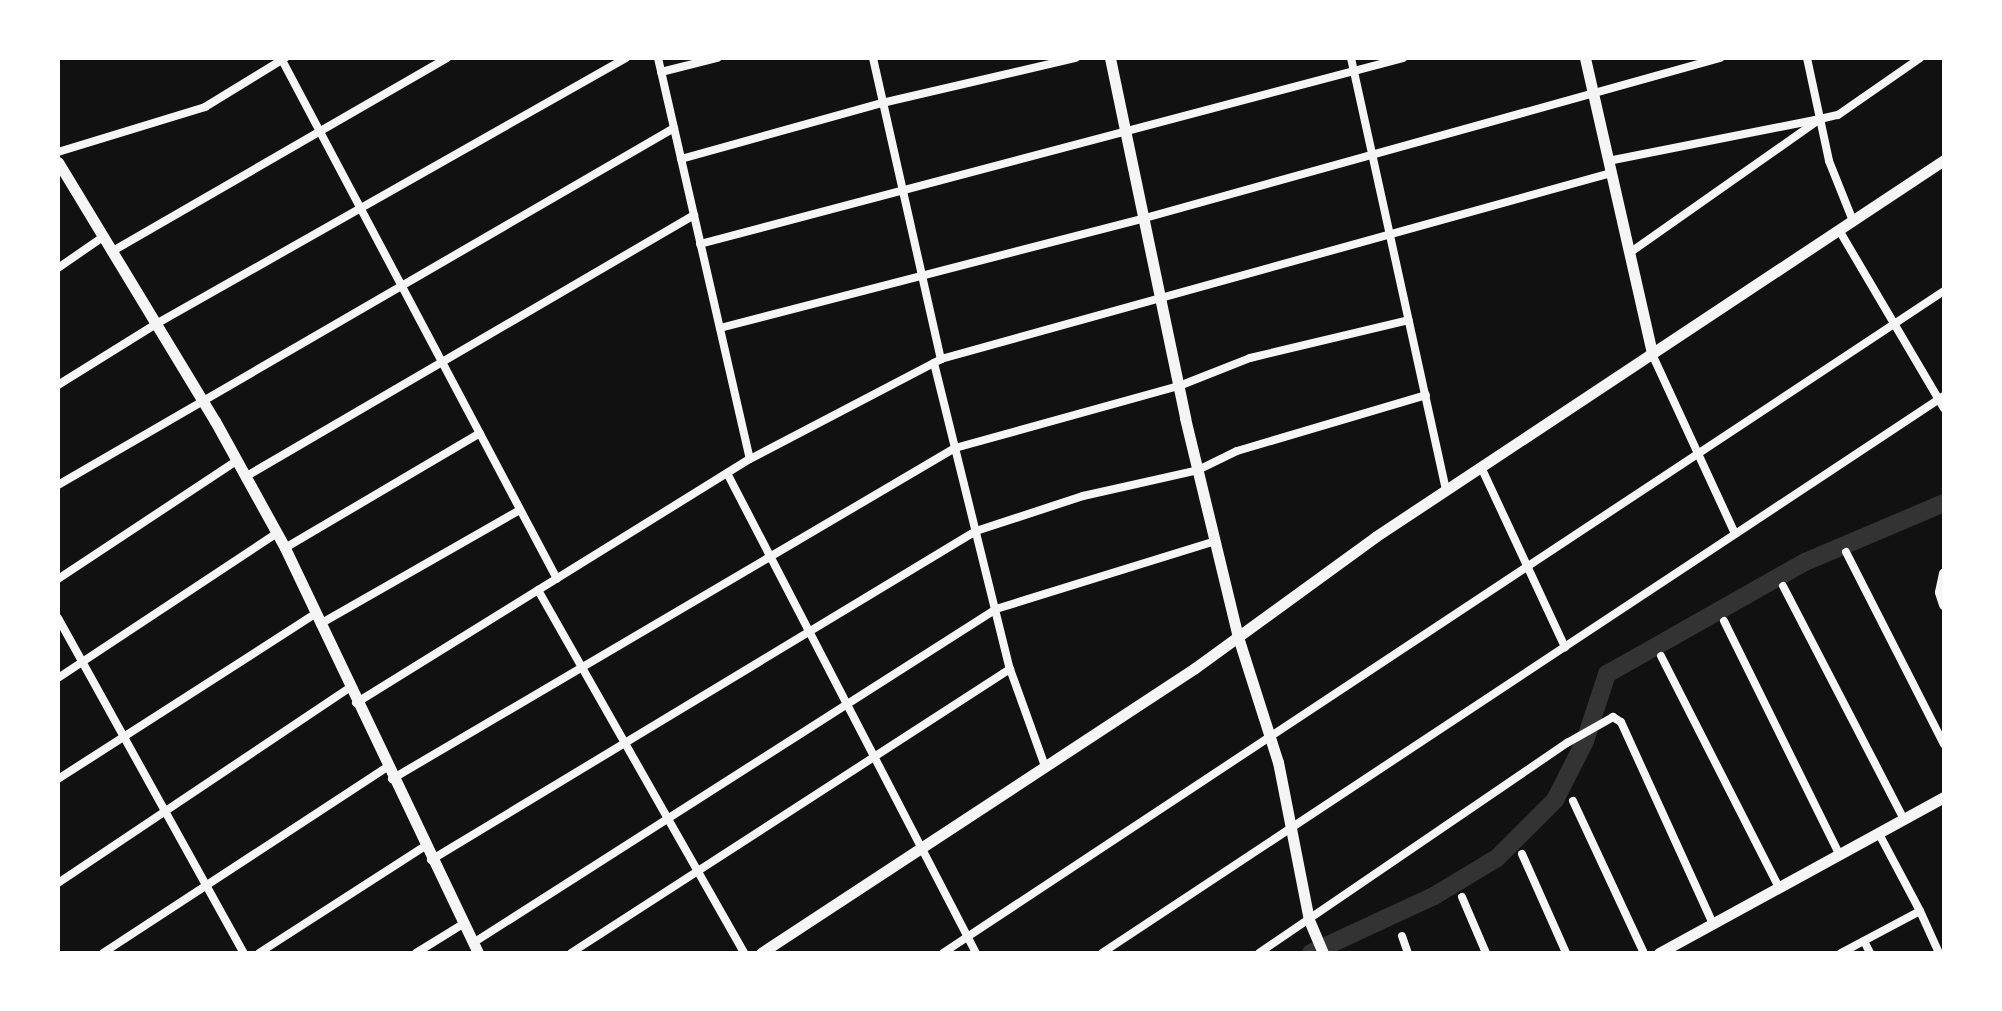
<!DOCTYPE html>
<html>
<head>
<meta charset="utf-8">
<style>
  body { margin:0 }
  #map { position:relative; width:2002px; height:1011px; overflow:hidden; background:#111; font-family:Mulish,sans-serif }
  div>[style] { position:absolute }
  .canal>* { height:18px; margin:-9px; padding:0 9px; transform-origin:9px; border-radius:9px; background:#333 }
  .minor>* { height:8px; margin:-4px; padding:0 4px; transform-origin:4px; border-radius:4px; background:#f5f5f5 }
  .tertiary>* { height:11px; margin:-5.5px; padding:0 5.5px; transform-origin:5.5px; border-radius:5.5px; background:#f5f5f5 }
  span { translate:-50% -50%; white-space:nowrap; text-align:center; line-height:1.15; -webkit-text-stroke:6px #fff; paint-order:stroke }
  .frame { position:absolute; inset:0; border:60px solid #fff; pointer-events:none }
</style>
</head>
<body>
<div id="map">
  <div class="canal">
    <i style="left:1311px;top:953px;width:136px;rotate:-24.9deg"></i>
    <i style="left:1434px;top:896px;width:74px;rotate:-31.1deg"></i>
    <i style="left:1497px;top:858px;width:82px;rotate:-45deg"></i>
    <i style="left:1555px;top:800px;width:66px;rotate:-63deg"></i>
    <i style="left:1585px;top:741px;width:71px;rotate:-71.8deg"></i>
    <i style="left:1607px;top:674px;width:227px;rotate:-29.5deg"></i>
    <i style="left:1805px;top:562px;width:151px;rotate:-23deg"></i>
  </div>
  <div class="minor">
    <i style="left:658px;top:58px;width:411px;rotate:77.1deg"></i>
    <i style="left:873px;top:58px;width:309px;rotate:77.3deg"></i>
    <i style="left:1351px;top:58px;width:442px;rotate:77.6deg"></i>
    <i style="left:1807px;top:58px;width:105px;rotate:77.9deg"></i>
    <i style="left:1829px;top:161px;width:65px;rotate:68.2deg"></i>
    <i style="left:282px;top:60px;width:587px;rotate:62.08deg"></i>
    <i style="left:661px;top:72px;width:58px;rotate:-14deg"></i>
    <i style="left:1820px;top:119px;width:18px;rotate:-13deg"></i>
    <i style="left:1838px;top:115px;width:100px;rotate:-34.8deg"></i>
    <i style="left:58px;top:152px;width:154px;rotate:-17deg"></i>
    <i style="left:205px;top:107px;width:94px;rotate:-31.5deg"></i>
    <i style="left:681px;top:159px;width:209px;rotate:-15.6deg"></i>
    <i style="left:882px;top:103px;width:199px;rotate:-13.1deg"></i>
    <i style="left:1608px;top:161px;width:216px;rotate:-11.2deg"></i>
    <i style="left:1820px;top:119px;width:233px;rotate:144.9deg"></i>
    <i style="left:1839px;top:230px;width:207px;rotate:59.5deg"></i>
    <i style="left:700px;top:244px;width:727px;rotate:-14.82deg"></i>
    <i style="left:111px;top:252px;width:388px;rotate:-30deg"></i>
    <i style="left:58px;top:268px;width:55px;rotate:-34.6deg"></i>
    <i style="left:720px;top:328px;width:439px;rotate:-14.5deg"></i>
    <i style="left:1145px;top:218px;width:597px;rotate:-15.55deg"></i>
    <i style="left:1652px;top:354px;width:198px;rotate:65.2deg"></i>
    <i style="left:934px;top:363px;width:315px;rotate:76.1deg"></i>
    <i style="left:1010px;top:669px;width:103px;rotate:70.2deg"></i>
    <i style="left:58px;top:385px;width:115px;rotate:-31.9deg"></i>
    <i style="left:156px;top:324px;width:540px;rotate:-29.51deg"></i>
    <i style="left:1481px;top:467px;width:199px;rotate:65deg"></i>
    <i style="left:727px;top:473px;width:541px;rotate:62.58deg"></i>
    <i style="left:245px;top:477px;width:520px;rotate:-30.26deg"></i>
    <i style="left:58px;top:485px;width:712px;rotate:-30.09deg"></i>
    <i style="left:285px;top:548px;width:226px;rotate:-30.5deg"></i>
    <i style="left:1846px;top:552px;width:216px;rotate:63deg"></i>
    <i style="left:58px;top:579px;width:214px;rotate:-33.5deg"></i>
    <i style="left:1783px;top:586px;width:263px;rotate:62.6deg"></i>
    <i style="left:538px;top:590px;width:417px;rotate:60.4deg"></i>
    <i style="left:58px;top:618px;width:383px;rotate:61deg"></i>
    <i style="left:1724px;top:621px;width:260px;rotate:63.7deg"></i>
    <i style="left:320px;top:624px;width:230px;rotate:-29.7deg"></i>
    <i style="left:1661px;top:656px;width:260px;rotate:63deg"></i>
    <i style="left:58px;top:678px;width:263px;rotate:-33.5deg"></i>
    <i style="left:356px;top:703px;width:463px;rotate:-31.8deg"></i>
    <i style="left:750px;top:459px;width:216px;rotate:-27.6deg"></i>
    <i style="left:941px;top:359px;width:695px;rotate:-15.52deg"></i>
    <i style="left:58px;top:779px;width:305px;rotate:-32.7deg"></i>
    <i style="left:392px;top:779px;width:653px;rotate:-30.45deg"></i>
    <i style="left:955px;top:448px;width:232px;rotate:-15.5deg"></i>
    <i style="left:1179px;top:386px;width:76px;rotate:-21.5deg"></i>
    <i style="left:1250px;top:358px;width:163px;rotate:-13.4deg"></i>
    <i style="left:1573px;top:801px;width:168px;rotate:65deg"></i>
    <i style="left:1522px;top:854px;width:108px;rotate:66deg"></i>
    <i style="left:431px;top:860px;width:637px;rotate:-31.12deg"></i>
    <i style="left:976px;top:531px;width:113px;rotate:-18.1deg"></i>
    <i style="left:1083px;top:496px;width:118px;rotate:-12.7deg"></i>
    <i style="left:1198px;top:470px;width:43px;rotate:-26deg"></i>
    <i style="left:1237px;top:451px;width:197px;rotate:-16.5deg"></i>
    <i style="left:58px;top:883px;width:350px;rotate:-33.8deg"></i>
    <i style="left:1462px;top:897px;width:61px;rotate:66.8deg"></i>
    <i style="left:1920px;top:911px;width:46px;rotate:65.7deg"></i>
    <i style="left:1402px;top:936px;width:18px;rotate:71deg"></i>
    <i style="left:1864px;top:941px;width:13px;rotate:63deg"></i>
    <i style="left:473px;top:943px;width:621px;rotate:-32.56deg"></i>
    <i style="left:996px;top:609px;width:229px;rotate:-17.2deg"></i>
    <i style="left:103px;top:953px;width:339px;rotate:-33.2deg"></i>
    <i style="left:259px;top:953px;width:197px;rotate:-32.8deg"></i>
    <i style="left:416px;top:953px;width:55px;rotate:-31.7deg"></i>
    <i style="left:571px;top:953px;width:523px;rotate:-32.9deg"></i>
    <i style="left:943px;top:953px;width:1200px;rotate:-33.48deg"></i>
    <i style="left:1102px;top:953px;width:1010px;rotate:-33.49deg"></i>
    <i style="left:1259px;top:953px;width:373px;rotate:-34.3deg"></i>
    <i style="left:1567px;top:743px;width:53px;rotate:-29.5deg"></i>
    <i style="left:1613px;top:717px;width:9px;rotate:32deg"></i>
    <i style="left:1621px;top:722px;width:222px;rotate:65.5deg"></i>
    <i style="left:1841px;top:953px;width:89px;rotate:-28deg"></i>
    <i style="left:1920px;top:911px;width:87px;rotate:-118deg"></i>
  </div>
  <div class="tertiary">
    <i style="left:1110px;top:58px;width:368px;rotate:78.2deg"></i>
    <i style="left:1185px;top:418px;width:225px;rotate:76.4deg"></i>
    <i style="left:1238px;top:637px;width:131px;rotate:72.3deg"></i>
    <i style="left:1278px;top:762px;width:161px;rotate:78.9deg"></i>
    <i style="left:1309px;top:920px;width:36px;rotate:67deg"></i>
    <i style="left:1585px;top:58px;width:303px;rotate:77.2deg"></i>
    <i style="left:58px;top:162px;width:303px;rotate:58.8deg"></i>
    <i style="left:215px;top:421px;width:145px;rotate:61.1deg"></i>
    <i style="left:285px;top:548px;width:449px;rotate:64.5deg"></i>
    <i style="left:1944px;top:573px;width:19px;rotate:102deg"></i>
    <i style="left:1940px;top:592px;width:13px;rotate:72deg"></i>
    <i style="left:761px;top:953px;width:519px;rotate:-33.29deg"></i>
    <i style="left:1195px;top:668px;width:223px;rotate:-36deg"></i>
    <i style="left:1375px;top:537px;width:683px;rotate:-33.53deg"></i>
    <i style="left:1659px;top:953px;width:325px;rotate:-28.7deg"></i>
  </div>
  <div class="frame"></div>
</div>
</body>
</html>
